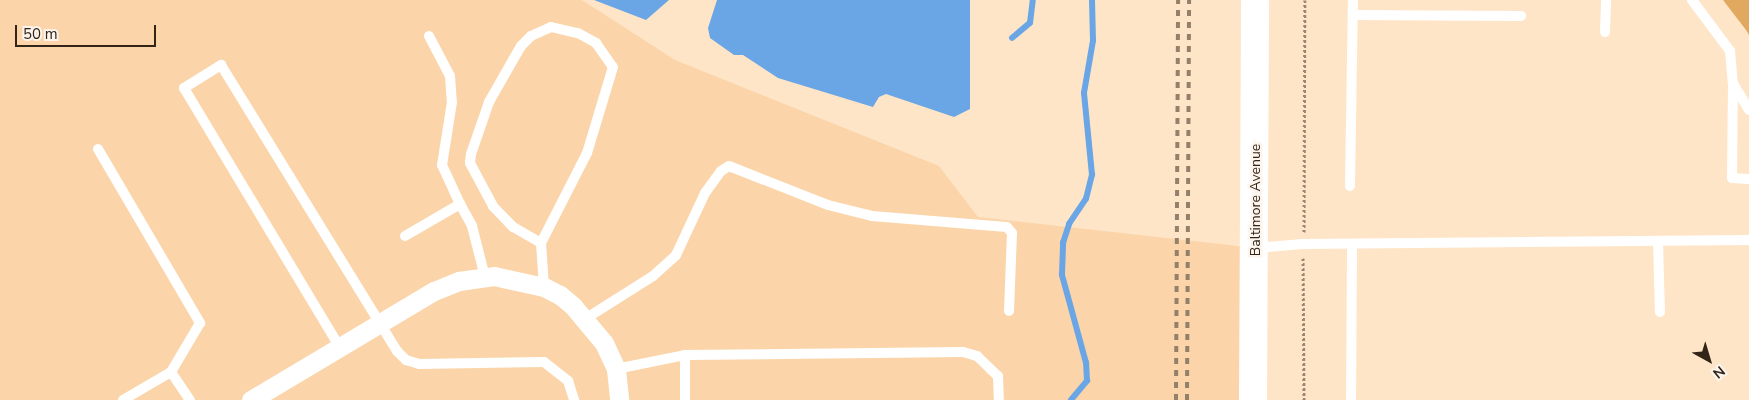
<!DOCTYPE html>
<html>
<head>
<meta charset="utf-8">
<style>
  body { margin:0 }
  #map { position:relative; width:1749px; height:400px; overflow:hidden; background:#ffe5c7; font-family:"Nunito Sans",sans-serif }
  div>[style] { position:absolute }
  .built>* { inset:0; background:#fbd5a9 }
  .forest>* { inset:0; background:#e1a860 }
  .water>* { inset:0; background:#6aa6e5 }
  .stream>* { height:5.5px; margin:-2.75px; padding:0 2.75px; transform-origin:2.75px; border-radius:2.75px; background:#6aa6e5 }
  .path>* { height:3px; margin-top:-1.5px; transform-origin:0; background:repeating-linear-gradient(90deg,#9b8771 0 2.5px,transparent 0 5px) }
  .lane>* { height:10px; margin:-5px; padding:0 5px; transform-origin:5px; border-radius:5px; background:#fff }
  .street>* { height:19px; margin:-9.5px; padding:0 9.5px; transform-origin:9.5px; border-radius:9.5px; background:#fff }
  .primary>* { height:28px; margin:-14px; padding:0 14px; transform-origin:14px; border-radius:14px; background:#fff }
  .rail>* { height:4px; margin-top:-2px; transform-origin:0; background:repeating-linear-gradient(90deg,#93806a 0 6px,transparent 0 12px) }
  span { translate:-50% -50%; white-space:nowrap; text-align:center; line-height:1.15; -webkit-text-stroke:5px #fcf5ee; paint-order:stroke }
  .street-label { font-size:14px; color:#322517 }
  .north { position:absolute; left:1684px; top:335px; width:50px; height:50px; -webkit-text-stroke:4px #fcf5ee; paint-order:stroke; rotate:141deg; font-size:14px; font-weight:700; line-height:20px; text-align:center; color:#322517 }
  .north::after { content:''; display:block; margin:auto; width:18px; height:22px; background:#322517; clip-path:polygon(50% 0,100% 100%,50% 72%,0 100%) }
  .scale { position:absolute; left:15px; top:25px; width:141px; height:22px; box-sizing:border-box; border:2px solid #322517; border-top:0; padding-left:6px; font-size:15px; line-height:18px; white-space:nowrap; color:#322517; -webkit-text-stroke:4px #fcf5ee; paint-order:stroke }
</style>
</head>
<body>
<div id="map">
  <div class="built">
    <i style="clip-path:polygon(0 0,582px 0,675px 60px,939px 166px,978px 217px,1256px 248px,1257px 400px,0 400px)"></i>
  </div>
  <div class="forest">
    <i style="clip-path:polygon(1723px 0,1749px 0,1749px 35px,1746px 30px)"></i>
  </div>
  <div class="water">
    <i style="clip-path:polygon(594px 0,669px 0,646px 20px)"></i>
    <i style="clip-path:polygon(717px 0,970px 0,970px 109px,954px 117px,886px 94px,879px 97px,873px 107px,778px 78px,743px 55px,734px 55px,710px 38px,708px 28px)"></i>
  </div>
  <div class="stream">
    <i style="left:1012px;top:38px;width:23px;rotate:-40deg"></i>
    <i style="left:1030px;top:23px;width:23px;rotate:-83deg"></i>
    <i style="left:1071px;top:400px;width:25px;rotate:-50deg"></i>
    <i style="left:1087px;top:381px;width:18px;rotate:-93deg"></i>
    <i style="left:1086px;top:363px;width:91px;rotate:-105.3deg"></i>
    <i style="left:1062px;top:275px;width:32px;rotate:-88deg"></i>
    <i style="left:1063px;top:243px;width:20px;rotate:-72deg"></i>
    <i style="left:1069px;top:224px;width:30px;rotate:-56deg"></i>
    <i style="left:1086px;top:199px;width:25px;rotate:-76deg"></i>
    <i style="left:1092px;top:175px;width:82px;rotate:-95.6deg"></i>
    <i style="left:1084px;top:93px;width:53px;rotate:-80.2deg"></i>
    <i style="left:1093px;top:41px;width:41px;rotate:-91.4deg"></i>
  </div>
  <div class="path">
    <i style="left:1304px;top:232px;width:232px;rotate:-89.8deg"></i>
    <i style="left:1303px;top:258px;width:142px;rotate:89.6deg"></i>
  </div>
  <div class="lane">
    <i style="left:1692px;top:0;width:64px;rotate:53.3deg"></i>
    <i style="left:1730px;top:51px;width:32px;rotate:85deg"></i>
    <i style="left:1353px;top:15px;width:168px;rotate:0.3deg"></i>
    <i style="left:551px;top:27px;width:28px;rotate:13deg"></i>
    <i style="left:578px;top:33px;width:21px;rotate:29deg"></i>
    <i style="left:596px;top:43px;width:29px;rotate:55deg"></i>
    <i style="left:613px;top:67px;width:90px;rotate:106.8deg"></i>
    <i style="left:587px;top:153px;width:101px;rotate:117.1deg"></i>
    <i style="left:541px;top:243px;width:32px;rotate:-150deg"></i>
    <i style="left:513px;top:227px;width:29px;rotate:-134deg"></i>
    <i style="left:493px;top:206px;width:49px;rotate:-118.1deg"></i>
    <i style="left:470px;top:163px;width:9px;rotate:-84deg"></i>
    <i style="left:471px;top:154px;width:55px;rotate:-70.9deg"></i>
    <i style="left:489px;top:102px;width:64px;rotate:-60.3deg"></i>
    <i style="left:521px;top:46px;width:14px;rotate:-45deg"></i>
    <i style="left:531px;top:36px;width:22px;rotate:-24deg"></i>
    <i style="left:1605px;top:32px;width:32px;rotate:-88deg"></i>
    <i style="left:429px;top:36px;width:45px;rotate:62.3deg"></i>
    <i style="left:450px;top:76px;width:26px;rotate:86deg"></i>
    <i style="left:452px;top:102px;width:64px;rotate:99deg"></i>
    <i style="left:442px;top:165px;width:43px;rotate:65.2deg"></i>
    <i style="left:1749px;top:110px;width:31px;rotate:-121deg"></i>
    <i style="left:1733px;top:83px;width:95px;rotate:90.6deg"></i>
    <i style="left:1732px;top:178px;width:17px;rotate:3deg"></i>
    <i style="left:98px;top:149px;width:202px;rotate:59.6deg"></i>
    <i style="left:200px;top:323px;width:57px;rotate:120.6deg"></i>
    <i style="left:171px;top:372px;width:34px;rotate:56deg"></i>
    <i style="left:1350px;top:186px;width:186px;rotate:-89.1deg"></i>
    <i style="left:405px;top:236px;width:64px;rotate:-30.2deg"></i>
    <i style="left:460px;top:204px;width:25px;rotate:61deg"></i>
    <i style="left:472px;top:226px;width:53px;rotate:75.7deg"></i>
    <i style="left:1658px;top:242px;width:70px;rotate:88.4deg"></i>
    <i style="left:541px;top:243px;width:44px;rotate:86.1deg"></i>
    <i style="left:1256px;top:248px;width:47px;rotate:-4.9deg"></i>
    <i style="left:1303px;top:244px;width:446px;rotate:-0.5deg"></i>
    <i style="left:585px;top:319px;width:80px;rotate:-32.3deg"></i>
    <i style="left:653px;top:276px;width:31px;rotate:-42deg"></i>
    <i style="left:676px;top:255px;width:68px;rotate:-64.9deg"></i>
    <i style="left:705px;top:193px;width:27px;rotate:-54deg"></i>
    <i style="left:721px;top:171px;width:9px;rotate:-32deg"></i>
    <i style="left:729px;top:166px;width:106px;rotate:21.5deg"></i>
    <i style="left:828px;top:205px;width:45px;rotate:14deg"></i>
    <i style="left:872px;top:216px;width:135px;rotate:4.7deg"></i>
    <i style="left:1007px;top:227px;width:8px;rotate:50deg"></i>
    <i style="left:1012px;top:233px;width:78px;rotate:92.2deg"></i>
    <i style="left:339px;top:346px;width:301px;rotate:-121deg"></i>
    <i style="left:184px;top:88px;width:44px;rotate:-31.9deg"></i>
    <i style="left:221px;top:65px;width:336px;rotate:58.4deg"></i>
    <i style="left:397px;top:351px;width:13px;rotate:45deg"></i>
    <i style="left:406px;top:360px;width:14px;rotate:17deg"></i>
    <i style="left:419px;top:364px;width:125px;rotate:-0.9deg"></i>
    <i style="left:544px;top:362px;width:31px;rotate:38deg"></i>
    <i style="left:568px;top:381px;width:20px;rotate:72deg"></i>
    <i style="left:616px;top:369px;width:70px;rotate:-11.5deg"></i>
    <i style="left:685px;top:355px;width:278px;rotate:-0.6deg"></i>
    <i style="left:963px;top:352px;width:15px;rotate:16deg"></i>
    <i style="left:977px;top:356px;width:29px;rotate:44deg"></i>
    <i style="left:998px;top:376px;width:24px;rotate:88deg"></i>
    <i style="left:123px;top:400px;width:56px;rotate:-30.3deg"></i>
    <i style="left:685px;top:400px;width:45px;rotate:-90deg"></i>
    <i style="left:1351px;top:400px;width:156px;rotate:-89.6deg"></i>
  </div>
  <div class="street">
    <i style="left:251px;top:400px;width:213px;rotate:-30.8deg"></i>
    <i style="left:434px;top:291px;width:27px;rotate:-22deg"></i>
    <i style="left:459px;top:281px;width:35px;rotate:-8deg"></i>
    <i style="left:494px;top:276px;width:51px;rotate:12.4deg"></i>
    <i style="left:544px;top:287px;width:18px;rotate:27deg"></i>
    <i style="left:560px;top:295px;width:17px;rotate:40deg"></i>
    <i style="left:573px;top:306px;width:48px;rotate:50deg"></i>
    <i style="left:604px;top:343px;width:29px;rotate:65deg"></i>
    <i style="left:616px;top:369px;width:31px;rotate:84deg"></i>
  </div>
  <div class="primary">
    <i style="left:1253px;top:400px;width:400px;rotate:-89.7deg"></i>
  </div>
  <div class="rail">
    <i style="left:1176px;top:400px;width:400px;rotate:-89.7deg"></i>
    <i style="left:1187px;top:400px;width:400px;rotate:-89.7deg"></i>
  </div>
  <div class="street-label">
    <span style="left:1256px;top:200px;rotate:-90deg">Baltimore Avenue</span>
  </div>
  <div class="north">N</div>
  <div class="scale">50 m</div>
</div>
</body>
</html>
